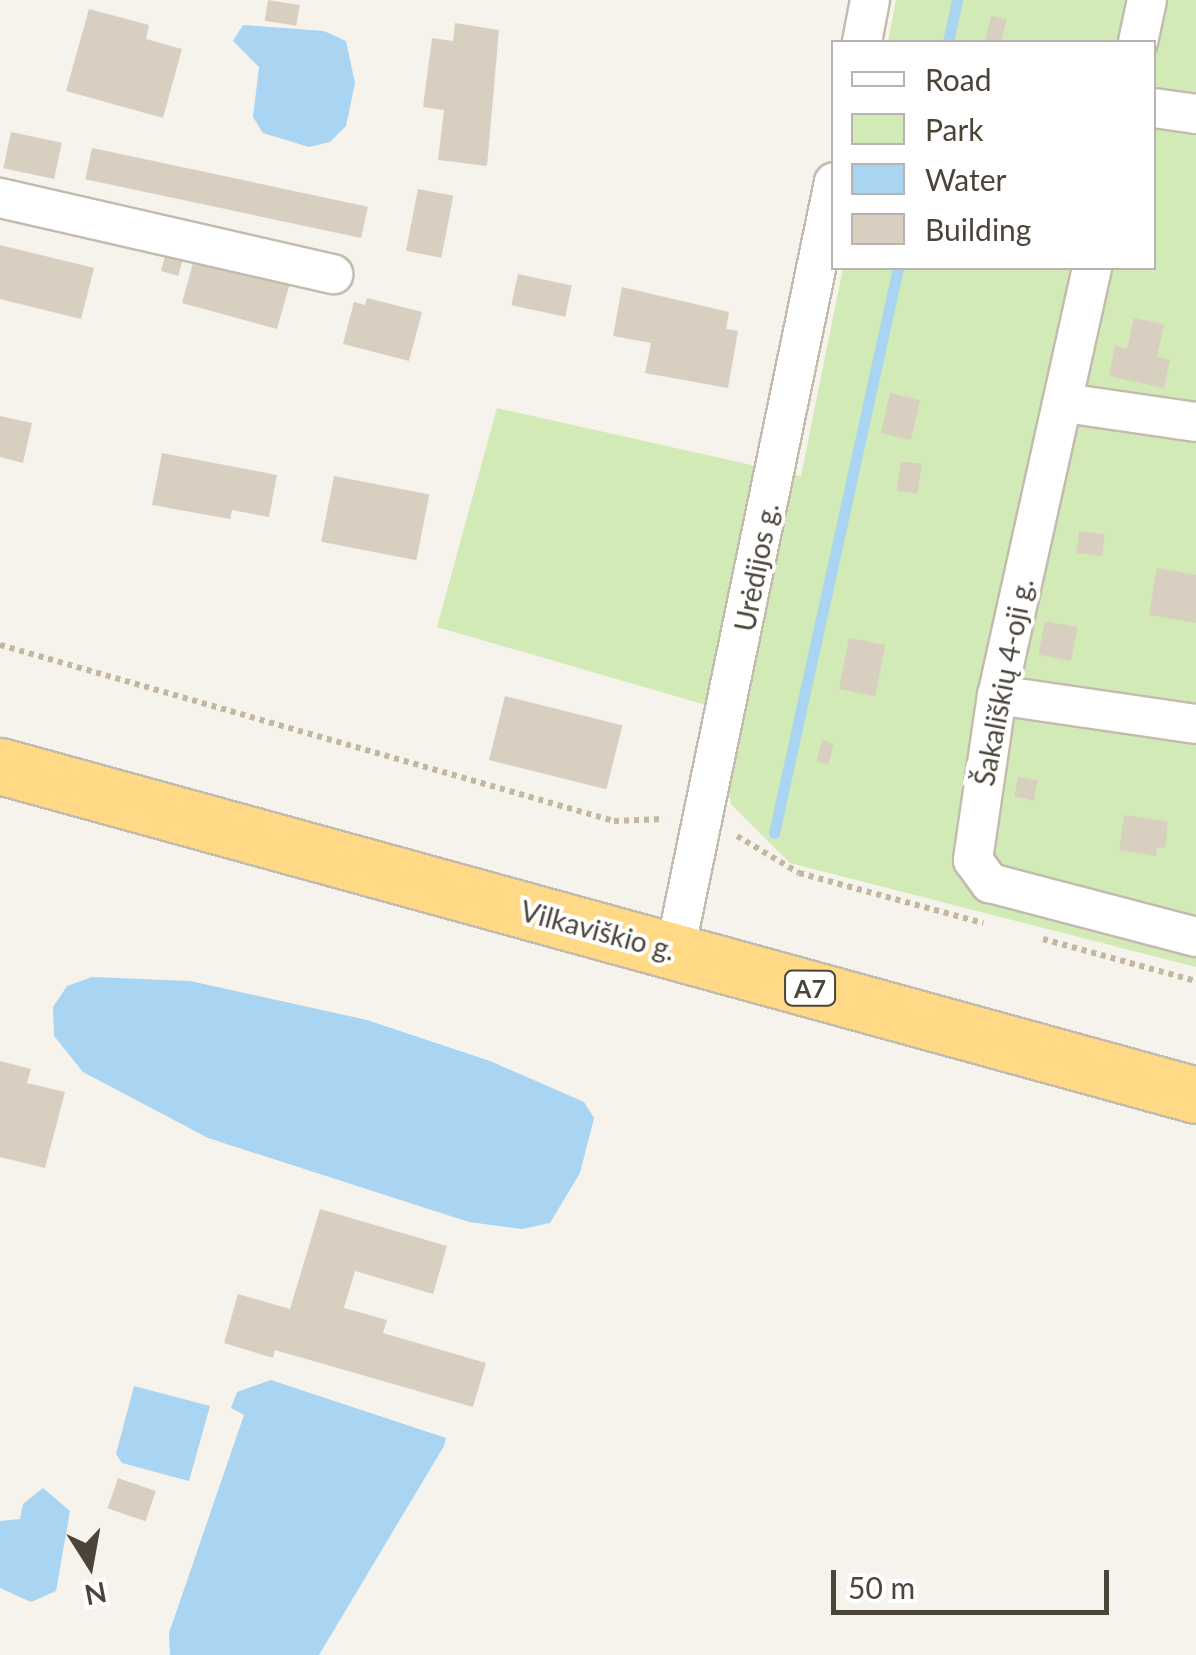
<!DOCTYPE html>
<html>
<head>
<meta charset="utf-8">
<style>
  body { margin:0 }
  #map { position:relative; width:1196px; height:1655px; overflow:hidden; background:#f6f3ec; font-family:Lato,sans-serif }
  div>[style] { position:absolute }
  .green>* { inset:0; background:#d2eab5 }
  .water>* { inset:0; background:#a9d4f2 }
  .stream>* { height:11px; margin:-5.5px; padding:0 5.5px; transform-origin:5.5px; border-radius:5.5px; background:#a9d4f2 }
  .building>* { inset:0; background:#d8cfc1; transform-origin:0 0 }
  .path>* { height:6px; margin-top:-3px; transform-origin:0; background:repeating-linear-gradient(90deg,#c4b79f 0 5px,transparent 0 10px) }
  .roads { filter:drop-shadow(2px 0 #c2bbae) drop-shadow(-2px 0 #c2bbae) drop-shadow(0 2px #c2bbae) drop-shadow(0 -2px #c2bbae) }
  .minor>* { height:38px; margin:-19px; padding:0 19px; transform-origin:19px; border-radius:19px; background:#fff }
  .trunk>* { height:55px; margin:-27.5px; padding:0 27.5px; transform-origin:27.5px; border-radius:27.5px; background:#ffd985 }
  span { translate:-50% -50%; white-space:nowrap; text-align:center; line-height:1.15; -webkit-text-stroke:8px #fff; paint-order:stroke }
  .shield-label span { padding:2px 8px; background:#fff; border:2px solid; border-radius:8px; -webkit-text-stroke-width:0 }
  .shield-label { font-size:25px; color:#4b4439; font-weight:700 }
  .street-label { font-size:28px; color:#4b4439 }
  .legend { position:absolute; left:831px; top:40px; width:325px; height:230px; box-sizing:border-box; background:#fff; border:2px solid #b7b4b0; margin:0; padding:12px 18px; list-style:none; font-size:30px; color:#4b4439 }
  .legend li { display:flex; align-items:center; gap:20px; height:50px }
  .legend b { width:50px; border:2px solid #b7b4b0 }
  .north { position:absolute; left:40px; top:1515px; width:100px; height:100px; -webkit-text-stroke:8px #fff; paint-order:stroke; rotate:169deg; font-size:28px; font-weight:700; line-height:40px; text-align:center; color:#4b4439 }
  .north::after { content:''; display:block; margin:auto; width:35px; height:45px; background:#4b4439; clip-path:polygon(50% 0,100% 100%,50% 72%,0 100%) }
  .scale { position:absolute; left:831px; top:1570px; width:278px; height:45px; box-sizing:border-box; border:5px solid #4b4439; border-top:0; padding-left:12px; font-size:30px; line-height:35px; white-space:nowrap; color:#4b4439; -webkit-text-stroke:8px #fff; paint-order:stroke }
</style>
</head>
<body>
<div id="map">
  <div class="green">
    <i style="clip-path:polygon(896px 0,1196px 0,1196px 967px,790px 863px,731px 804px,713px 707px,437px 627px,497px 408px,801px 476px,843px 268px,1154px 268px,1154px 42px,888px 42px)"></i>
  </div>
  <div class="water">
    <i style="clip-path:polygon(243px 25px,324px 31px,346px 41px,355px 83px,346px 126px,330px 142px,309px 147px,263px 133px,253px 117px,259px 67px,233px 41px)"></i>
    <i style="clip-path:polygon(92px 977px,190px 981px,367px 1020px,490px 1061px,584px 1102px,594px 1118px,580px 1173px,550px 1223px,522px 1229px,469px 1222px,208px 1138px,83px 1072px,54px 1036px,53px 1007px,67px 986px)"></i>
    <i style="clip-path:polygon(271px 1380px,446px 1438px,444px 1446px,319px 1655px,170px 1655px,169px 1633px,244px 1415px,231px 1408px,237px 1392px)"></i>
    <i style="clip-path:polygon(134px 1386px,210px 1406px,189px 1481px,122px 1463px,116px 1454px)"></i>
    <i style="clip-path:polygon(43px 1488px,70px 1511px,56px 1591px,31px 1602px,0 1588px,0 1521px,20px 1519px,23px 1504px)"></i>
  </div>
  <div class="stream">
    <i style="left:948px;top:42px;width:43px;rotate:-77.9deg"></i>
    <i style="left:774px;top:833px;width:578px;rotate:-77.62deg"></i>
  </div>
  <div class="building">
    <i style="left:268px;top:0;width:32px;height:21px;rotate:9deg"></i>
    <i style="clip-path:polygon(89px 9px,149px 25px,146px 39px,182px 49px,163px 118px,66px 91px)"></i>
    <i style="clip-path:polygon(991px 16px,1007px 19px,1001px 42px,985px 42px)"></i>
    <i style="clip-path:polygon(455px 23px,499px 30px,487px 166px,438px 160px,444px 110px,423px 107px,432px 38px,453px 41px)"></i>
    <i style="left:11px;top:132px;width:52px;height:37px;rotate:12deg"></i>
    <i style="left:92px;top:148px;width:282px;height:32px;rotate:12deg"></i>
    <i style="left:418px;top:189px;width:36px;height:63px;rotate:11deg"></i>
    <i style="clip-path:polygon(0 245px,94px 268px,81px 319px,0 299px)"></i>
    <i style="left:168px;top:246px;width:18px;height:26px;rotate:16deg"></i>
    <i style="clip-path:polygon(194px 259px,292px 276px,277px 329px,182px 303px)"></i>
    <i style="left:518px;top:274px;width:55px;height:32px;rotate:12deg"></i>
    <i style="clip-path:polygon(622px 287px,729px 312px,726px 329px,738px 331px,728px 388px,645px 373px,651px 343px,613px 336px)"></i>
    <i style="clip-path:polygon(367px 298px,422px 312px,409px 361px,343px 344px,354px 302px,365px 305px)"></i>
    <i style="clip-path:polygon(1134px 318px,1164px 324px,1157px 357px,1170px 360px,1164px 388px,1109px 376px,1115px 346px,1127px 349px)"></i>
    <i style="left:890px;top:393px;width:31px;height:41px;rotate:13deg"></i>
    <i style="clip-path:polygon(0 416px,32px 423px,23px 463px,0 457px)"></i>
    <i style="clip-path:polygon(162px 453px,277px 475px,269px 517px,232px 510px,230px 519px,152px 505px)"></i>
    <i style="left:901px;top:461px;width:21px;height:30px;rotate:8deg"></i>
    <i style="left:334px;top:476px;width:97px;height:67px;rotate:11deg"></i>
    <i style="left:1079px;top:531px;width:26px;height:22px;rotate:7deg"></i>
    <i style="clip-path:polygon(1157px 568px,1196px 575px,1196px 623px,1149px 615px)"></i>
    <i style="left:1045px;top:621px;width:33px;height:34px;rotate:11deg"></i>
    <i style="left:849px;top:638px;width:37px;height:52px;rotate:11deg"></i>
    <i style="left:505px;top:696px;width:121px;height:66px;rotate:14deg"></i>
    <i style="left:822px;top:740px;width:12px;height:22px;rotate:14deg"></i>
    <i style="left:1018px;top:777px;width:20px;height:20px;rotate:11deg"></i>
    <i style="clip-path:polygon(1124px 815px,1168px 822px,1165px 848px,1157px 847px,1156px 856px,1119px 850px)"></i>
    <i style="clip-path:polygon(0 1061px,31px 1069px,27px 1083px,65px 1092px,45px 1168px,0 1157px)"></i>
    <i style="clip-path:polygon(320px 1209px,447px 1246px,433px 1294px,355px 1271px,344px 1308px,387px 1320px,383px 1333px,486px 1363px,473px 1407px,275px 1350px,273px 1358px,224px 1343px,238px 1294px,290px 1309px)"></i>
    <i style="left:118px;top:1478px;width:40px;height:32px;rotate:19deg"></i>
  </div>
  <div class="path">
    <i style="left:0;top:645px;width:639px;rotate:15.99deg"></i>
    <i style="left:614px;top:821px;width:50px;rotate:-2.3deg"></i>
    <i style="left:737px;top:836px;width:72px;rotate:30.8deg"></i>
    <i style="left:799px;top:873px;width:191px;rotate:15.2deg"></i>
    <i style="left:1043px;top:939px;width:159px;rotate:15.4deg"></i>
  </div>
  <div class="roads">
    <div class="minor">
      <i style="left:862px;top:42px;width:43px;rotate:-79.2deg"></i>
      <i style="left:1138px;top:42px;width:43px;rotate:-77.9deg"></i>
      <i style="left:1154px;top:108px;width:42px;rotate:8.1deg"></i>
      <i style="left:0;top:198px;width:342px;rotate:12.9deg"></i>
      <i style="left:1092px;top:268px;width:437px;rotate:102.5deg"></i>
      <i style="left:997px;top:695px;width:167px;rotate:98.3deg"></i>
      <i style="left:973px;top:860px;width:29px;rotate:54deg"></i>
      <i style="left:990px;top:883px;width:213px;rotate:14.7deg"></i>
      <i style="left:1065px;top:403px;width:132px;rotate:8.3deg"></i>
      <i style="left:997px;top:695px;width:201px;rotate:8.3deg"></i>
      <i style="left:675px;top:951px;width:785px;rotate:-78.32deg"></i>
    </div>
    <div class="trunk">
      <i style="left:0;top:766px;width:1240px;rotate:15.38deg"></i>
    </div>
  </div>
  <div class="shield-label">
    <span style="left:810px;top:988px">A7</span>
  </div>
  <div class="street-label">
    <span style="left:756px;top:567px;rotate:-79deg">Urėdijos g.</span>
    <span style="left:1003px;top:682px;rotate:-79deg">Šakališkių 4-oji g.</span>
    <span style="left:598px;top:930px;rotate:15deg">Vilkaviškio g.</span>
  </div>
  <ul class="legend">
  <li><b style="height:12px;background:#fff"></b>Road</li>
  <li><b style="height:28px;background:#d2eab5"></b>Park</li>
  <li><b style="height:28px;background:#a9d4f2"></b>Water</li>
  <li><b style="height:28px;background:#d8cfc1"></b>Building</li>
  </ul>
  <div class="north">N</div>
  <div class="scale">50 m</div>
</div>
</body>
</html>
